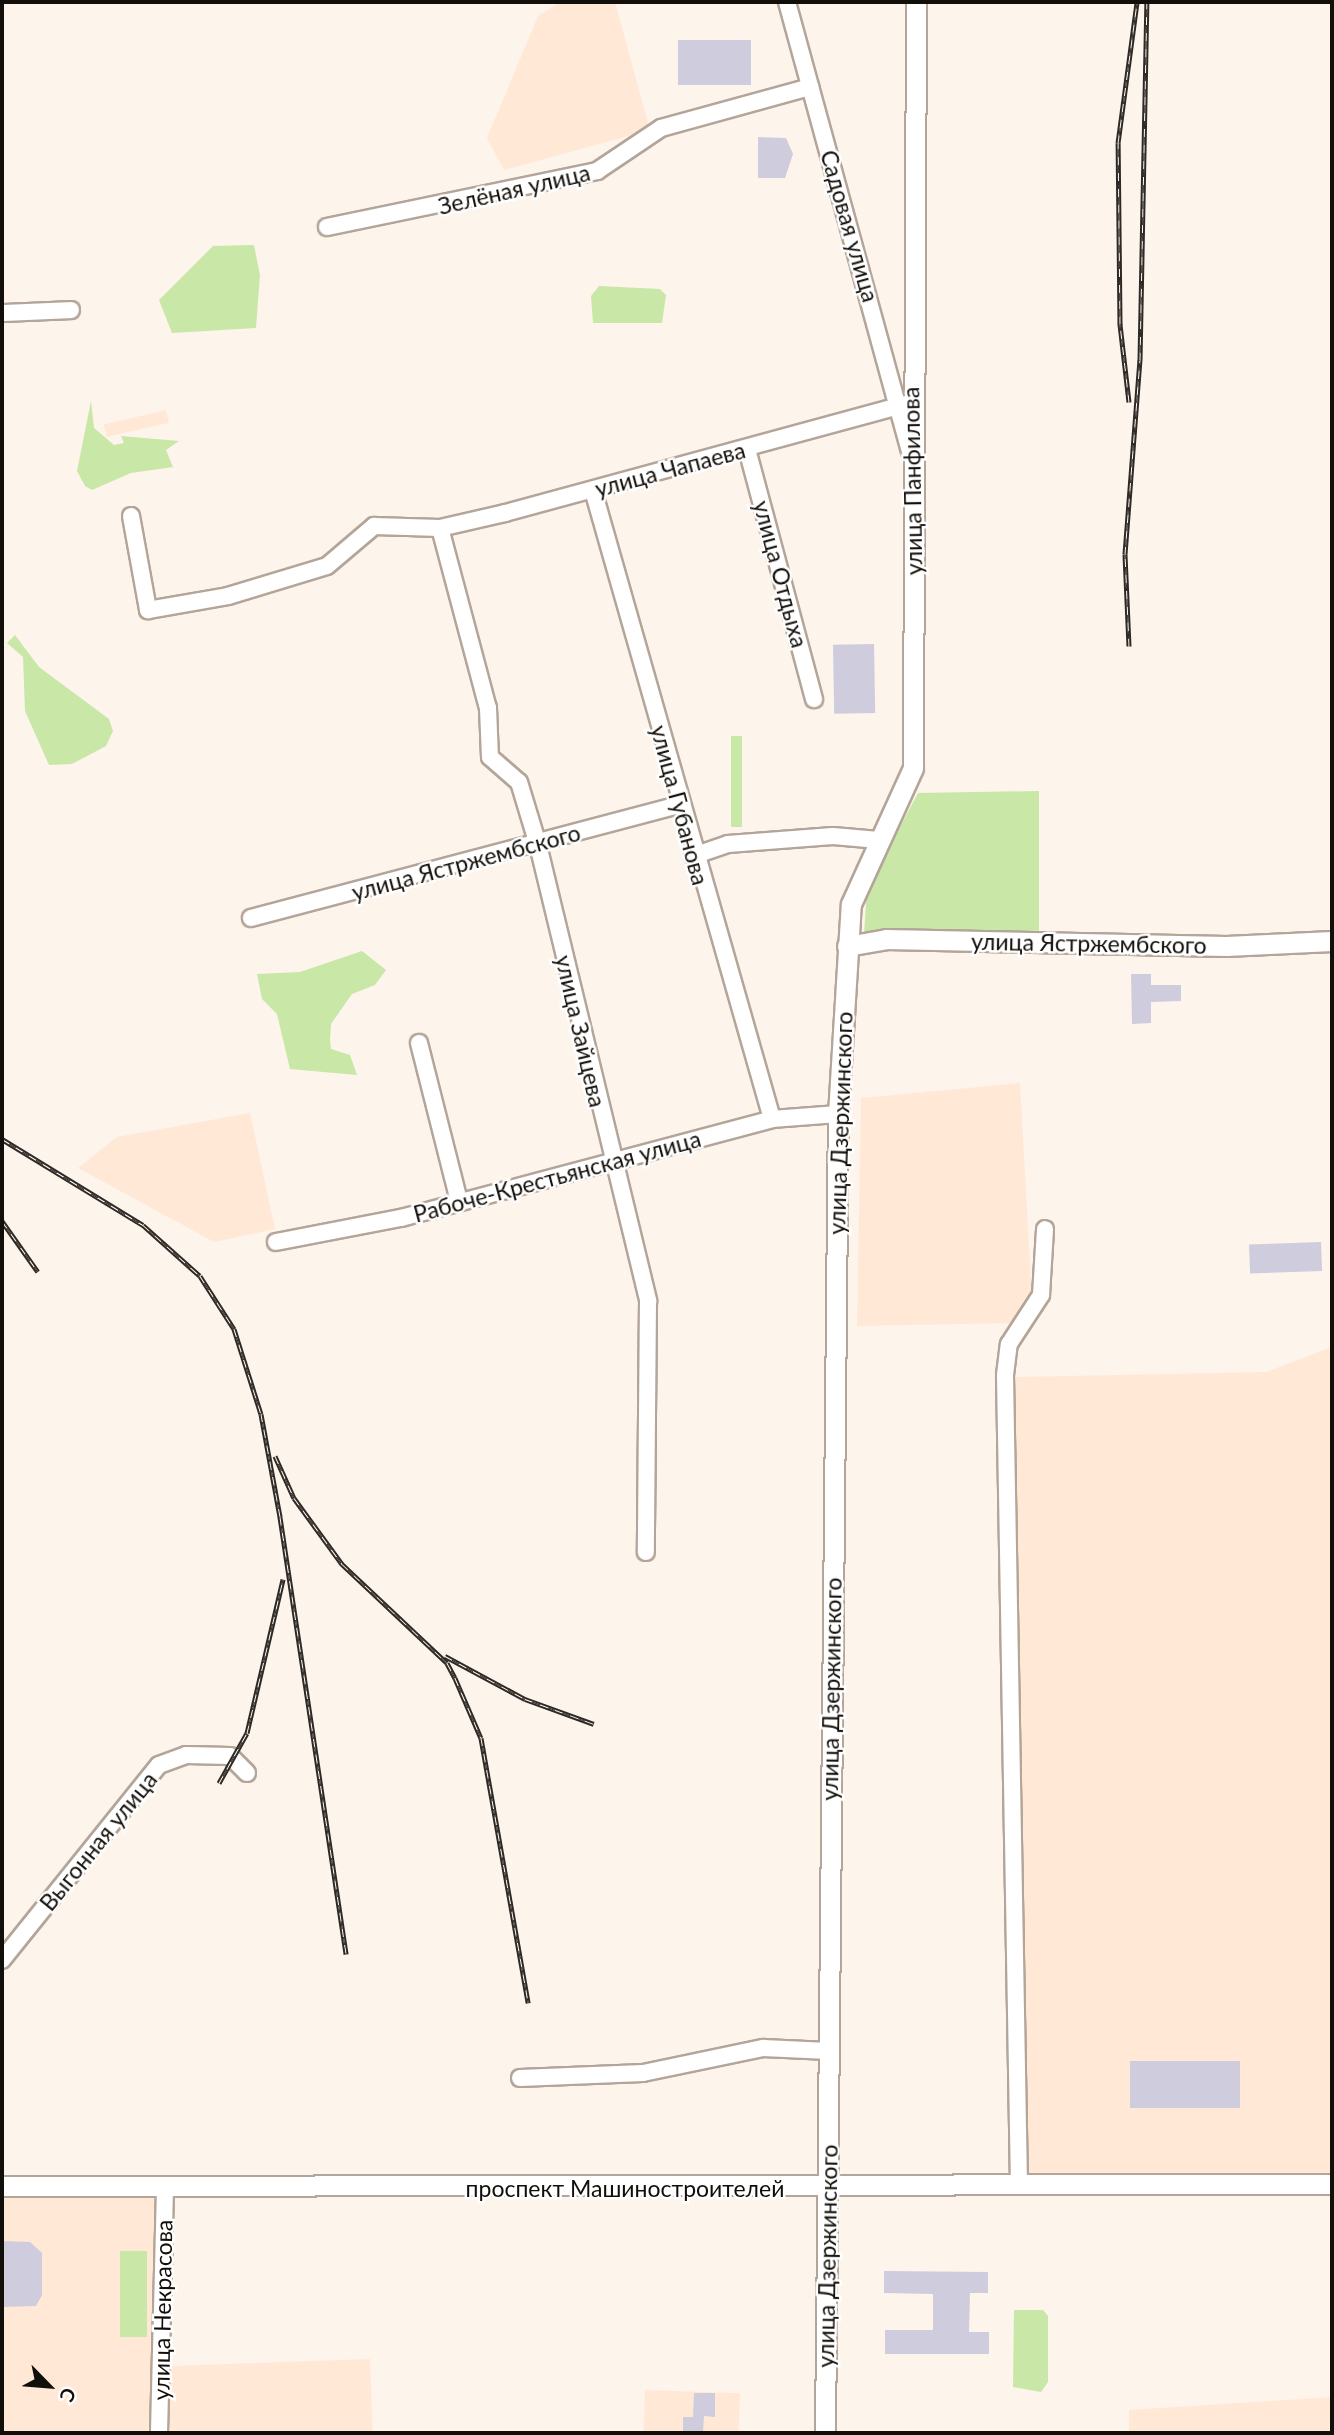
<!DOCTYPE html>
<html>
<head>
<meta charset="utf-8">
<style>
  body { margin:0 }
  #map { position:relative; width:1334px; height:2435px; overflow:hidden; background:#fdf4ec; font-family:Lato,sans-serif }
  div>[style] { position:absolute }
  .built>* { inset:0; background:#ffe9d6; transform-origin:0 0 }
  .green>* { inset:0; background:#c9e7a6; transform-origin:0 0 }
  .building>* { inset:0; background:#ceccdd; transform-origin:0 0 }
  .roads { filter:drop-shadow(2px 0 #b4a599) drop-shadow(-2px 0 #b4a599) drop-shadow(0 2px #b4a599) drop-shadow(0 -2px #b4a599) }
  .minor>* { height:16px; margin:-8px; padding:0 8px; transform-origin:8px; border-radius:8px; background:#fff }
  .major>* { height:19px; margin:-9.5px; padding:0 9.5px; transform-origin:9.5px; border-radius:9.5px; background:#fff }
  .rail>* { height:5px; margin-top:-2.5px; transform-origin:0; background:repeating-linear-gradient(90deg,#fff 0 8px,#2e2924 0 16px); box-sizing:border-box; border-block:2px solid #2e2924 }
  span { translate:-50% -50%; white-space:nowrap; text-align:center; line-height:1.15; -webkit-text-stroke:5px #fff; paint-order:stroke }
  .street-label { font-size:23px; color:#120e09 }
  .frame { position:absolute; inset:0; border:4px solid #120e09; pointer-events:none }
  .north { position:absolute; left:14px; top:2351px; width:70px; height:70px; -webkit-text-stroke:5px #fff; paint-order:stroke; rotate:115deg; font-size:19px; font-weight:700; line-height:28px; text-align:center; color:#120e09 }
  .north::after { content:''; display:block; margin:auto; width:24px; height:32px; background:#120e09; clip-path:polygon(50% 0,100% 100%,50% 72%,0 100%) }
</style>
</head>
<body>
<div id="map">
  <div class="built">
    <i style="clip-path:polygon(615px 2px,650px 130px,504px 170px,487px 138px,538px 16px,558px 3px)"></i>
    <i style="left:166px;top:410px;width:13px;height:64px;rotate:77deg"></i>
    <i style="clip-path:polygon(1020px 1083px,1032px 1300px,1015px 1323px,857px 1326px,861px 1098px)"></i>
    <i style="clip-path:polygon(250px 1113px,275px 1229px,214px 1242px,78px 1168px,117px 1137px)"></i>
    <i style="clip-path:polygon(1332px 1347px,1332px 2181px,1025px 2182px,1012px 1377px,1266px 1372px)"></i>
    <i style="clip-path:polygon(10px 2192px,159px 2193px,153px 2433px,2px 2433px,2px 2198px)"></i>
    <i style="left:370px;top:2359px;width:74px;height:205px;rotate:88deg"></i>
    <i style="left:645px;top:2390px;width:95px;height:43px;rotate:2deg"></i>
    <i style="clip-path:polygon(1332px 2397px,1332px 2433px,1129px 2433px,1129px 2410px)"></i>
  </div>
  <div class="green">
    <i style="clip-path:polygon(254px 245px,260px 275px,256px 328px,172px 333px,159px 300px,213px 246px)"></i>
    <i style="clip-path:polygon(599px 286px,660px 289px,666px 295px,662px 323px,593px 323px,591px 296px)"></i>
    <i style="clip-path:polygon(91px 401px,94px 428px,114px 445px,124px 443px,121px 436px,179px 441px,166px 450px,173px 467px,131px 473px,92px 490px,85px 486px,77px 471px)"></i>
    <i style="clip-path:polygon(15px 635px,39px 667px,109px 719px,113px 731px,106px 746px,72px 764px,49px 765px,25px 711px,23px 657px,7px 643px)"></i>
    <i style="left:731px;top:736px;width:11px;height:91px"></i>
    <i style="clip-path:polygon(1039px 791px,1039px 942px,864px 934px,867px 889px,918px 793px)"></i>
    <i style="clip-path:polygon(362px 951px,386px 970px,375px 985px,352px 994px,331px 1024px,330px 1039px,331px 1049px,350px 1055px,357px 1075px,290px 1069px,277px 1014px,262px 999px,257px 974px,300px 972px)"></i>
    <i style="left:120px;top:2251px;width:27px;height:86px"></i>
    <i style="clip-path:polygon(1014px 2310px,1043px 2310px,1048px 2316px,1048px 2382px,1041px 2392px,1013px 2387px)"></i>
  </div>
  <div class="building">
    <i style="left:678px;top:40px;width:73px;height:45px"></i>
    <i style="clip-path:polygon(758px 137px,786px 138px,793px 154px,785px 178px,758px 178px)"></i>
    <i style="left:874px;top:644px;width:69px;height:41px;rotate:89deg"></i>
    <i style="clip-path:polygon(1131px 974px,1151px 974px,1151px 985px,1181px 985px,1181px 1001px,1151px 1002px,1151px 1023px,1132px 1024px)"></i>
    <i style="left:1321px;top:1242px;width:29px;height:72px;rotate:88deg"></i>
    <i style="left:1240px;top:2061px;width:47px;height:110px;rotate:90deg"></i>
    <i style="clip-path:polygon(2px 2241px,30px 2242px,42px 2253px,42px 2295px,36px 2306px,2px 2307px)"></i>
    <i style="clip-path:polygon(884px 2271px,988px 2272px,988px 2293px,970px 2293px,969px 2332px,989px 2332px,989px 2354px,885px 2354px,885px 2330px,933px 2330px,933px 2294px,884px 2293px)"></i>
    <i style="clip-path:polygon(694px 2393px,715px 2393px,715px 2417px,704px 2416px,703px 2433px,683px 2433px,683px 2417px,693px 2417px)"></i>
  </div>
  <div class="roads">
    <div class="minor">
      <i style="left:787px;top:2px;width:467px;rotate:74.7deg"></i>
      <i style="left:327px;top:227px;width:276px;rotate:-11.7deg"></i>
      <i style="left:597px;top:171px;width:77px;rotate:-33.9deg"></i>
      <i style="left:661px;top:128px;width:155px;rotate:-15.4deg"></i>
      <i style="left:2px;top:313px;width:69px;rotate:-2.5deg"></i>
      <i style="left:747px;top:449px;width:259px;rotate:75deg"></i>
      <i style="left:593px;top:490px;width:654px;rotate:74.11deg"></i>
      <i style="left:131px;top:516px;width:96px;rotate:79.7deg"></i>
      <i style="left:148px;top:610px;width:81px;rotate:-9.9deg"></i>
      <i style="left:228px;top:596px;width:103px;rotate:-16.9deg"></i>
      <i style="left:327px;top:566px;width:62px;rotate:-40.4deg"></i>
      <i style="left:374px;top:526px;width:66px;rotate:1.7deg"></i>
      <i style="left:440px;top:528px;width:67px;rotate:-13deg"></i>
      <i style="left:505px;top:513px;width:421px;rotate:-15.2deg"></i>
      <i style="left:440px;top:528px;width:186px;rotate:75.1deg"></i>
      <i style="left:488px;top:708px;width:49px;rotate:87.7deg"></i>
      <i style="left:490px;top:757px;width:38px;rotate:41deg"></i>
      <i style="left:519px;top:782px;width:66px;rotate:73.2deg"></i>
      <i style="left:538px;top:845px;width:469px;rotate:76.4deg"></i>
      <i style="left:648px;top:1301px;width:251px;rotate:90.5deg"></i>
      <i style="left:693px;top:856px;width:37px;rotate:-19deg"></i>
      <i style="left:728px;top:844px;width:105px;rotate:-4.4deg"></i>
      <i style="left:833px;top:836px;width:46px;rotate:5deg"></i>
      <i style="left:251px;top:918px;width:445px;rotate:-14.8deg"></i>
      <i style="left:419px;top:1043px;width:163px;rotate:75.8deg"></i>
      <i style="left:276px;top:1242px;width:127px;rotate:-10.9deg"></i>
      <i style="left:401px;top:1218px;width:384px;rotate:-14.9deg"></i>
      <i style="left:772px;top:1119px;width:66px;rotate:-4.3deg"></i>
      <i style="left:2px;top:1960px;width:250px;rotate:-51.2deg"></i>
      <i style="left:159px;top:1765px;width:29px;rotate:-20deg"></i>
      <i style="left:186px;top:1755px;width:44px;rotate:1.3deg"></i>
      <i style="left:230px;top:1756px;width:24px;rotate:45deg"></i>
      <i style="left:520px;top:2078px;width:123px;rotate:-2.3deg"></i>
      <i style="left:643px;top:2073px;width:123px;rotate:-11.8deg"></i>
      <i style="left:763px;top:2048px;width:66px;rotate:2.6deg"></i>
      <i style="left:1019px;top:2186px;width:811px;rotate:-90.99deg"></i>
      <i style="left:1005px;top:1375px;width:31px;rotate:-83deg"></i>
      <i style="left:1009px;top:1344px;width:59px;rotate:-56.9deg"></i>
      <i style="left:1041px;top:1295px;width:66px;rotate:-86.5deg"></i>
      <i style="left:159px;top:2433px;width:247px;rotate:-88.6deg"></i>
    </div>
    <div class="major">
      <i style="left:847px;top:946px;width:40px;rotate:-10deg"></i>
      <i style="left:886px;top:939px;width:340px;rotate:1.2deg"></i>
      <i style="left:1226px;top:946px;width:106px;rotate:-2.7deg"></i>
      <i style="left:2px;top:2186px;width:1330px;rotate:-0.09deg"></i>
      <i style="left:825px;top:2433px;width:1319px;rotate:-89.44deg"></i>
      <i style="left:838px;top:1114px;width:210px;rotate:-86.5deg"></i>
      <i style="left:851px;top:904px;width:149px;rotate:-65.5deg"></i>
      <i style="left:913px;top:768px;width:766px;rotate:-89.78deg"></i>
    </div>
  </div>
  <div class="rail">
    <i style="left:1129px;top:402px;width:79px;rotate:-96.6deg"></i>
    <i style="left:1120px;top:324px;width:181px;rotate:-90.6deg"></i>
    <i style="left:1118px;top:143px;width:142px;rotate:-82.3deg"></i>
    <i style="left:1129px;top:646px;width:92px;rotate:-92.5deg"></i>
    <i style="left:1125px;top:554px;width:195px;rotate:-85.6deg"></i>
    <i style="left:1140px;top:360px;width:358px;rotate:-88.9deg"></i>
    <i style="left:2px;top:1139px;width:165px;rotate:31.4deg"></i>
    <i style="left:143px;top:1225px;width:76px;rotate:41.8deg"></i>
    <i style="left:200px;top:1276px;width:63px;rotate:57.3deg"></i>
    <i style="left:234px;top:1329px;width:89px;rotate:72.4deg"></i>
    <i style="left:261px;top:1414px;width:105px;rotate:79.5deg"></i>
    <i style="left:280px;top:1517px;width:442px;rotate:81.4deg"></i>
    <i style="left:2px;top:1221px;width:62px;rotate:54.8deg"></i>
    <i style="left:275px;top:1456px;width:46px;rotate:65.7deg"></i>
    <i style="left:294px;top:1498px;width:82px;rotate:54deg"></i>
    <i style="left:342px;top:1564px;width:144px;rotate:43.3deg"></i>
    <i style="left:447px;top:1663px;width:17px;rotate:62deg"></i>
    <i style="left:455px;top:1678px;width:65px;rotate:66.6deg"></i>
    <i style="left:481px;top:1738px;width:269px;rotate:79.9deg"></i>
    <i style="left:445px;top:1656px;width:91px;rotate:28.3deg"></i>
    <i style="left:525px;top:1699px;width:73px;rotate:19.9deg"></i>
    <i style="left:219px;top:1783px;width:57px;rotate:-60.8deg"></i>
    <i style="left:247px;top:1733px;width:158px;rotate:-76.8deg"></i>
  </div>
  <div class="street-label">
    <span style="left:514px;top:189px;rotate:-13deg">Зелёная улица</span>
    <span style="left:850px;top:226px;rotate:74deg">Садовая улица</span>
    <span style="left:670px;top:469px;rotate:-15deg">улица Чапаева</span>
    <span style="left:912px;top:481px;rotate:-91deg">улица Панфилова</span>
    <span style="left:781px;top:574px;rotate:75deg">улица Отдыха</span>
    <span style="left:680px;top:805px;rotate:75deg">улица Губанова</span>
    <span style="left:466px;top:862px;rotate:-15deg">улица Ястржембского</span>
    <span style="left:1089px;top:943px;rotate:1deg">улица Ястржембского</span>
    <span style="left:581px;top:1031px;rotate:77deg">улица Зайцева</span>
    <span style="left:840px;top:1123px;rotate:-88deg">улица Дзержинского</span>
    <span style="left:557px;top:1176px;rotate:-15deg">Рабоче-Крестьянская улица</span>
    <span style="left:831px;top:1689px;rotate:-89deg">улица Дзержинского</span>
    <span style="left:98px;top:1841px;rotate:-51deg">Выгонная улица</span>
    <span style="left:625px;top:2188px">проспект Машиностроителей</span>
    <span style="left:827px;top:2256px;rotate:-89deg">улица Дзержинского</span>
    <span style="left:162px;top:2310px;rotate:-89deg">улица Некрасова</span>
  </div>
  <div class="frame"></div>
  <div class="north">С</div>
</div>
</body>
</html>
